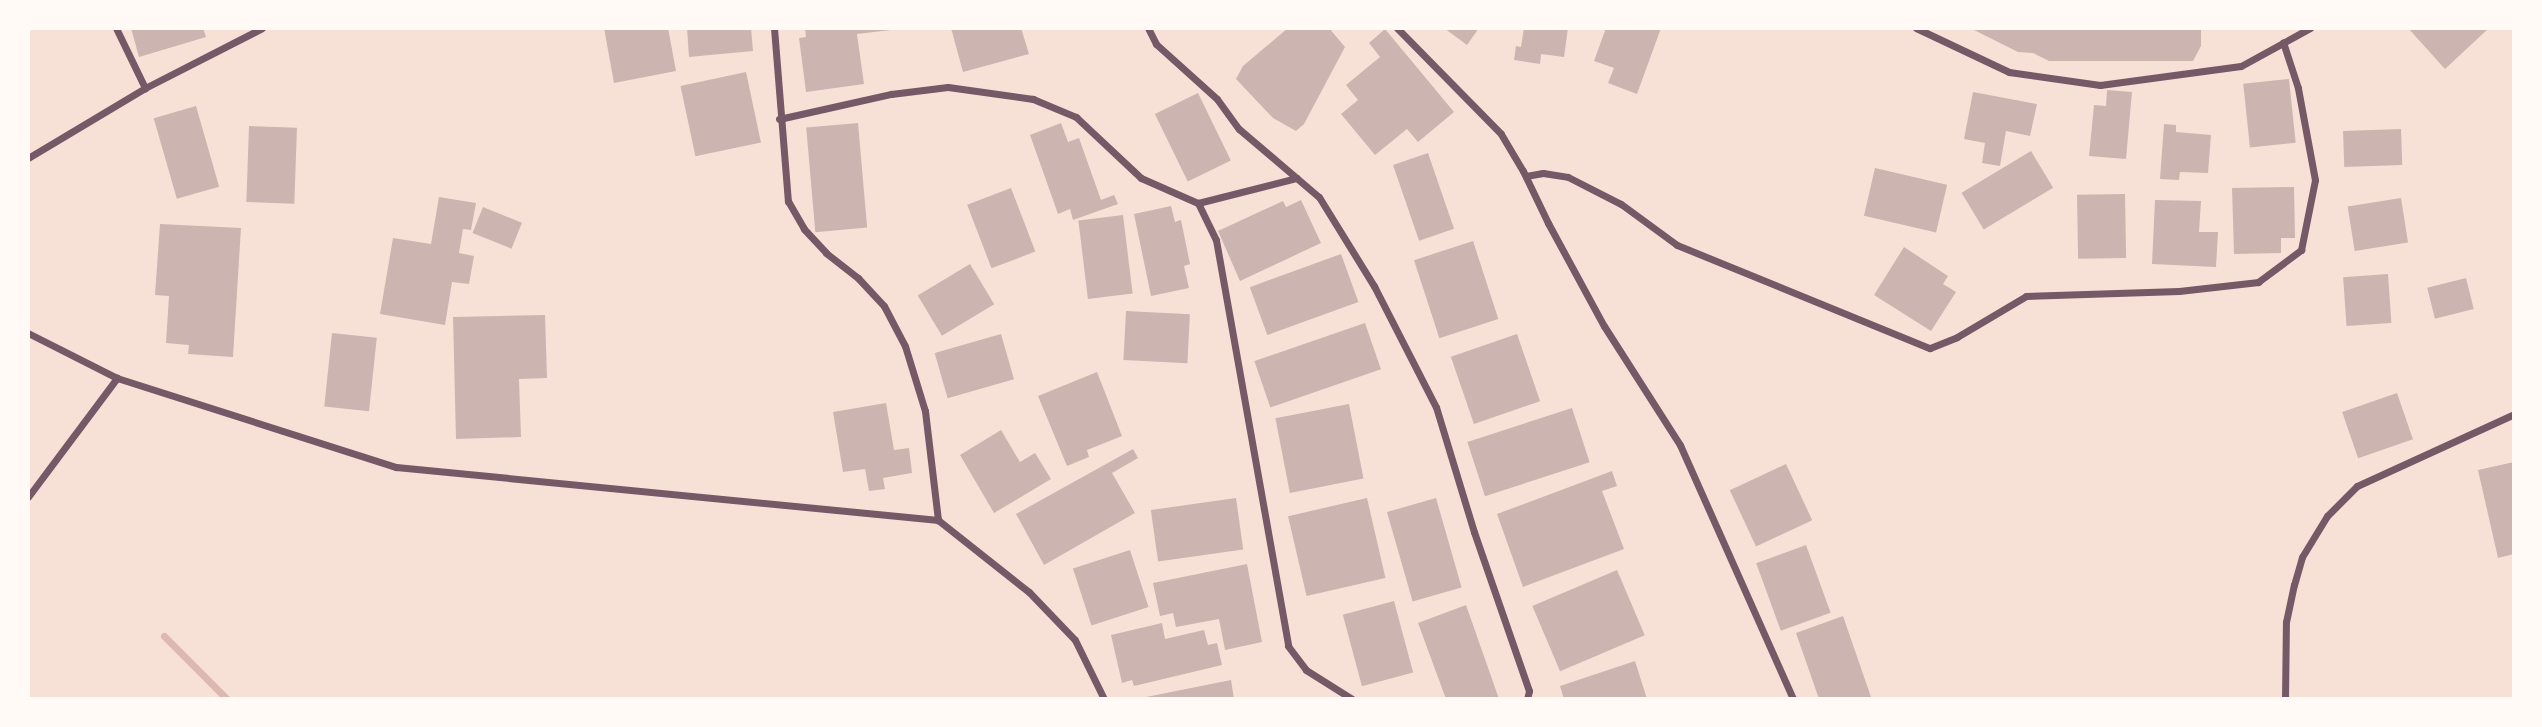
<!DOCTYPE html>
<html>
<head>
<meta charset="utf-8">
<style>
  body { margin:0 }
  #map { position:relative; width:2542px; height:727px; overflow:hidden; background:#f7e1d7; font-family:Figtree,sans-serif }
  div>[style] { position:absolute }
  .stream>* { height:7px; margin:-3.5px; padding:0 3.5px; transform-origin:3.5px; border-radius:3.5px; background:#dcb8b0 }
  .building>* { inset:0; background:#ccb4b1; transform-origin:0 0 }
  .minor>* { height:7px; margin:-3.5px; padding:0 3.5px; transform-origin:3.5px; border-radius:3.5px; background:#755966 }
  span { translate:-50% -50%; white-space:nowrap; text-align:center; line-height:1.15; -webkit-text-stroke:5px #fffaf5; paint-order:stroke }
  .frame { position:absolute; inset:0; border:30px solid #fffaf5; pointer-events:none }
</style>
</head>
<body>
<div id="map">
  <div class="stream">
    <i style="left:164px;top:636px;width:89px;rotate:45deg"></i>
  </div>
  <div class="building">
    <i style="clip-path:polygon(131px 28px,203px 28px,206px 37px,139px 57px)"></i>
    <i style="clip-path:polygon(604px 28px,668px 28px,676px 71px,614px 83px)"></i>
    <i style="clip-path:polygon(687px 28px,751px 28px,753px 51px,689px 57px)"></i>
    <i style="clip-path:polygon(805px 28px,891px 28px,891px 30px,857px 34px,864px 84px,806px 92px,799px 38px,806px 37px)"></i>
    <i style="clip-path:polygon(951px 28px,1021px 28px,1029px 54px,963px 72px)"></i>
    <i style="clip-path:polygon(1288px 28px,1329px 28px,1345px 47px,1304px 124px,1296px 131px,1273px 118px,1236px 79px,1243px 66px)"></i>
    <i style="clip-path:polygon(1444px 28px,1479px 28px,1467px 45px)"></i>
    <i style="clip-path:polygon(1524px 28px,1568px 28px,1564px 57px,1541px 54px,1540px 64px,1514px 60px,1516px 46px,1521px 47px)"></i>
    <i style="clip-path:polygon(1606px 28px,1661px 28px,1637px 94px,1608px 83px,1614px 68px,1594px 61px)"></i>
    <i style="clip-path:polygon(1970px 28px,2201px 28px,2201px 46px,2193px 61px,2049px 61px,2033px 53px,2018px 52px)"></i>
    <i style="clip-path:polygon(2408px 28px,2489px 28px,2445px 69px)"></i>
    <i style="clip-path:polygon(1385px 29px,1454px 112px,1418px 142px,1407px 129px,1375px 155px,1341px 114px,1358px 100px,1346px 85px,1380px 57px,1369px 43px)"></i>
    <i style="left:746px;top:72px;width:72px;height:67px;rotate:78deg"></i>
    <i style="left:2289px;top:79px;width:64px;height:46px;rotate:84deg"></i>
    <i style="clip-path:polygon(2107px 90px,2132px 92px,2126px 159px,2089px 156px,2094px 105px,2106px 106px)"></i>
    <i style="clip-path:polygon(1973px 92px,2037px 104px,2030px 136px,2006px 131px,2000px 166px,1982px 163px,1985px 143px,1964px 139px)"></i>
    <i style="left:1198px;top:93px;width:75px;height:48px;rotate:64deg"></i>
    <i style="left:196px;top:106px;width:84px;height:44px;rotate:74deg"></i>
    <i style="left:858px;top:123px;width:105px;height:52px;rotate:85deg"></i>
    <i style="clip-path:polygon(1061px 123px,1068px 142px,1079px 138px,1101px 200px,1114px 195px,1118px 204px,1073px 220px,1070px 209px,1058px 214px,1030px 135px)"></i>
    <i style="clip-path:polygon(2164px 124px,2176px 125px,2176px 132px,2211px 135px,2208px 173px,2180px 172px,2179px 180px,2160px 179px)"></i>
    <i style="left:249px;top:126px;width:48px;height:76px;rotate:2deg"></i>
    <i style="left:2401px;top:129px;width:36px;height:58px;rotate:88deg"></i>
    <i style="left:2031px;top:151px;width:43px;height:81px;rotate:59deg"></i>
    <i style="left:1428px;top:153px;width:80px;height:37px;rotate:71deg"></i>
    <i style="left:1875px;top:168px;width:74px;height:49px;rotate:13deg"></i>
    <i style="clip-path:polygon(2294px 187px,2295px 238px,2281px 238px,2281px 253px,2234px 254px,2232px 188px)"></i>
    <i style="left:1011px;top:188px;width:68px;height:47px;rotate:69deg"></i>
    <i style="left:2125px;top:194px;width:64px;height:48px;rotate:89deg"></i>
    <i style="clip-path:polygon(439px 197px,476px 203px,471px 230px,463px 229px,459px 253px,474px 256px,469px 284px,452px 282px,445px 325px,380px 314px,393px 238px,431px 244px)"></i>
    <i style="left:2401px;top:198px;width:45px;height:54px;rotate:81deg"></i>
    <i style="clip-path:polygon(1301px 200px,1321px 243px,1240px 281px,1218px 231px,1283px 201px,1286px 207px)"></i>
    <i style="clip-path:polygon(2155px 200px,2201px 201px,2199px 232px,2218px 232px,2216px 267px,2152px 264px)"></i>
    <i style="clip-path:polygon(1171px 206px,1175px 222px,1181px 220px,1190px 264px,1184px 266px,1189px 288px,1151px 296px,1134px 214px)"></i>
    <i style="left:483px;top:207px;width:42px;height:28px;rotate:22deg"></i>
    <i style="left:1123px;top:215px;width:79px;height:45px;rotate:83deg"></i>
    <i style="clip-path:polygon(160px 224px,241px 228px,233px 357px,188px 354px,189px 345px,166px 343px,169px 296px,155px 295px)"></i>
    <i style="left:1473px;top:241px;width:82px;height:62px;rotate:72deg"></i>
    <i style="clip-path:polygon(1904px 247px,1948px 276px,1943px 284px,1956px 292px,1931px 331px,1874px 295px)"></i>
    <i style="left:1341px;top:254px;width:51px;height:97px;rotate:70deg"></i>
    <i style="left:970px;top:264px;width:47px;height:61px;rotate:59deg"></i>
    <i style="left:2388px;top:274px;width:49px;height:45px;rotate:86deg"></i>
    <i style="left:2466px;top:278px;width:32px;height:40px;rotate:76deg"></i>
    <i style="left:1126px;top:311px;width:64px;height:49px;rotate:3deg"></i>
    <i style="clip-path:polygon(545px 315px,547px 378px,519px 379px,521px 437px,456px 439px,453px 317px)"></i>
    <i style="left:1365px;top:323px;width:49px;height:117px;rotate:71deg"></i>
    <i style="left:332px;top:333px;width:45px;height:74px;rotate:6deg"></i>
    <i style="left:1001px;top:334px;width:47px;height:69px;rotate:74deg"></i>
    <i style="left:1517px;top:334px;width:71px;height:70px;rotate:71deg"></i>
    <i style="clip-path:polygon(1097px 372px,1122px 436px,1087px 450px,1089px 457px,1067px 466px,1038px 396px)"></i>
    <i style="left:2397px;top:393px;width:49px;height:58px;rotate:71deg"></i>
    <i style="clip-path:polygon(886px 403px,894px 450px,909px 448px,912px 473px,883px 478px,885px 489px,869px 491px,865px 469px,843px 472px,833px 412px)"></i>
    <i style="left:1349px;top:404px;width:76px;height:75px;rotate:79deg"></i>
    <i style="left:1572px;top:408px;width:57px;height:110px;rotate:72deg"></i>
    <i style="clip-path:polygon(1001px 430px,1020px 462px,1035px 453px,1051px 479px,994px 513px,960px 455px)"></i>
    <i style="clip-path:polygon(1133px 449px,1138px 458px,1112px 473px,1135px 513px,1044px 565px,1016px 514px)"></i>
    <i style="clip-path:polygon(2514px 462px,2514px 554px,2498px 558px,2478px 470px)"></i>
    <i style="left:1786px;top:464px;width:62px;height:62px;rotate:65deg"></i>
    <i style="clip-path:polygon(1612px 471px,1617px 486px,1602px 491px,1624px 549px,1523px 587px,1497px 514px)"></i>
    <i style="left:1236px;top:498px;width:52px;height:86px;rotate:82deg"></i>
    <i style="left:1367px;top:498px;width:82px;height:81px;rotate:77deg"></i>
    <i style="left:1436px;top:498px;width:93px;height:51px;rotate:74deg"></i>
    <i style="left:1806px;top:545px;width:72px;height:53px;rotate:70deg"></i>
    <i style="left:1130px;top:550px;width:60px;height:60px;rotate:72deg"></i>
    <i style="clip-path:polygon(1247px 564px,1262px 642px,1225px 650px,1219px 619px,1176px 627px,1173px 613px,1160px 616px,1153px 583px)"></i>
    <i style="left:1617px;top:570px;width:71px;height:92px;rotate:67deg"></i>
    <i style="left:1394px;top:601px;width:74px;height:53px;rotate:75deg"></i>
    <i style="clip-path:polygon(1466px 605px,1499px 699px,1446px 699px,1418px 623px)"></i>
    <i style="clip-path:polygon(1843px 616px,1871px 697px,1819px 699px,1796px 633px)"></i>
    <i style="clip-path:polygon(1162px 623px,1165px 639px,1204px 630px,1208px 645px,1217px 643px,1222px 665px,1134px 686px,1132px 680px,1122px 683px,1111px 635px)"></i>
    <i style="clip-path:polygon(1635px 661px,1647px 699px,1564px 699px,1560px 686px)"></i>
    <i style="clip-path:polygon(1231px 680px,1234px 699px,1147px 699px,1146px 697px)"></i>
  </div>
  <div class="minor">
    <i style="left:116px;top:28px;width:67px;rotate:64.2deg"></i>
    <i style="left:774px;top:28px;width:174px;rotate:85.4deg"></i>
    <i style="left:788px;top:201px;width:32px;rotate:60deg"></i>
    <i style="left:804px;top:229px;width:33px;rotate:47deg"></i>
    <i style="left:826px;top:253px;width:41px;rotate:38deg"></i>
    <i style="left:858px;top:278px;width:38px;rotate:47deg"></i>
    <i style="left:884px;top:306px;width:45px;rotate:62.3deg"></i>
    <i style="left:905px;top:346px;width:68px;rotate:72.9deg"></i>
    <i style="left:925px;top:411px;width:110px;rotate:83.2deg"></i>
    <i style="left:938px;top:520px;width:116px;rotate:38.4deg"></i>
    <i style="left:1029px;top:592px;width:66px;rotate:46.2deg"></i>
    <i style="left:1075px;top:640px;width:66px;rotate:63.8deg"></i>
    <i style="left:1148px;top:28px;width:18px;rotate:63deg"></i>
    <i style="left:1156px;top:44px;width:82px;rotate:42deg"></i>
    <i style="left:1217px;top:99px;width:37px;rotate:54deg"></i>
    <i style="left:1239px;top:129px;width:105px;rotate:40.4deg"></i>
    <i style="left:1319px;top:197px;width:105px;rotate:58.3deg"></i>
    <i style="left:1374px;top:286px;width:136px;rotate:62.9deg"></i>
    <i style="left:1436px;top:407px;width:131px;rotate:73.1deg"></i>
    <i style="left:1474px;top:532px;width:168px;rotate:70.9deg"></i>
    <i style="left:1529px;top:691px;width:8px;rotate:104deg"></i>
    <i style="left:1397px;top:28px;width:148px;rotate:45.5deg"></i>
    <i style="left:1501px;top:134px;width:43px;rotate:59.3deg"></i>
    <i style="left:1523px;top:171px;width:58px;rotate:64.3deg"></i>
    <i style="left:1548px;top:223px;width:117px;rotate:61.5deg"></i>
    <i style="left:1604px;top:326px;width:141px;rotate:57.4deg"></i>
    <i style="left:1680px;top:445px;width:278px;rotate:66deg"></i>
    <i style="left:1916px;top:28px;width:103px;rotate:25.3deg"></i>
    <i style="left:2009px;top:72px;width:92px;rotate:8.1deg"></i>
    <i style="left:2100px;top:85px;width:142px;rotate:-7.7deg"></i>
    <i style="left:2241px;top:66px;width:79px;rotate:-28.8deg"></i>
    <i style="left:779px;top:119px;width:115px;rotate:-12.6deg"></i>
    <i style="left:891px;top:94px;width:57px;rotate:-7deg"></i>
    <i style="left:948px;top:87px;width:86px;rotate:8deg"></i>
    <i style="left:1033px;top:99px;width:47px;rotate:22.7deg"></i>
    <i style="left:1076px;top:117px;width:89px;rotate:43.2deg"></i>
    <i style="left:1141px;top:178px;width:62px;rotate:23.7deg"></i>
    <i style="left:1198px;top:203px;width:41px;rotate:64.1deg"></i>
    <i style="left:1216px;top:240px;width:412px;rotate:79.9deg"></i>
    <i style="left:1288px;top:646px;width:30px;rotate:53deg"></i>
    <i style="left:1306px;top:670px;width:54px;rotate:32.2deg"></i>
    <i style="left:28px;top:158px;width:136px;rotate:-30.9deg"></i>
    <i style="left:145px;top:88px;width:131px;rotate:-27.1deg"></i>
    <i style="left:1526px;top:176px;width:17px;rotate:-10deg"></i>
    <i style="left:1543px;top:173px;width:25px;rotate:9deg"></i>
    <i style="left:1568px;top:177px;width:59px;rotate:27deg"></i>
    <i style="left:1621px;top:204px;width:69px;rotate:36.2deg"></i>
    <i style="left:1677px;top:245px;width:273px;rotate:22.2deg"></i>
    <i style="left:1930px;top:348px;width:29px;rotate:-22deg"></i>
    <i style="left:1957px;top:337px;width:80px;rotate:-30.7deg"></i>
    <i style="left:2026px;top:296px;width:153px;rotate:-1.9deg"></i>
    <i style="left:2179px;top:291px;width:80px;rotate:-6.5deg"></i>
    <i style="left:2258px;top:282px;width:54px;rotate:-36.7deg"></i>
    <i style="left:2301px;top:250px;width:71px;rotate:-78.7deg"></i>
    <i style="left:2315px;top:180px;width:94px;rotate:-100.5deg"></i>
    <i style="left:2298px;top:88px;width:48px;rotate:-108.1deg"></i>
    <i style="left:1198px;top:203px;width:102px;rotate:-14.2deg"></i>
    <i style="left:28px;top:333px;width:100px;rotate:26.8deg"></i>
    <i style="left:117px;top:378px;width:293px;rotate:17.7deg"></i>
    <i style="left:396px;top:467px;width:545px;rotate:5.58deg"></i>
    <i style="left:28px;top:497px;width:149px;rotate:-53.2deg"></i>
    <i style="left:2285px;top:699px;width:77px;rotate:-89.3deg"></i>
    <i style="left:2286px;top:622px;width:38px;rotate:-78deg"></i>
    <i style="left:2294px;top:585px;width:29px;rotate:-74deg"></i>
    <i style="left:2302px;top:557px;width:48px;rotate:-58.6deg"></i>
    <i style="left:2327px;top:516px;width:42px;rotate:-45deg"></i>
    <i style="left:2357px;top:486px;width:173px;rotate:-24.6deg"></i>
  </div>
  <div class="frame"></div>
</div>
</body>
</html>
